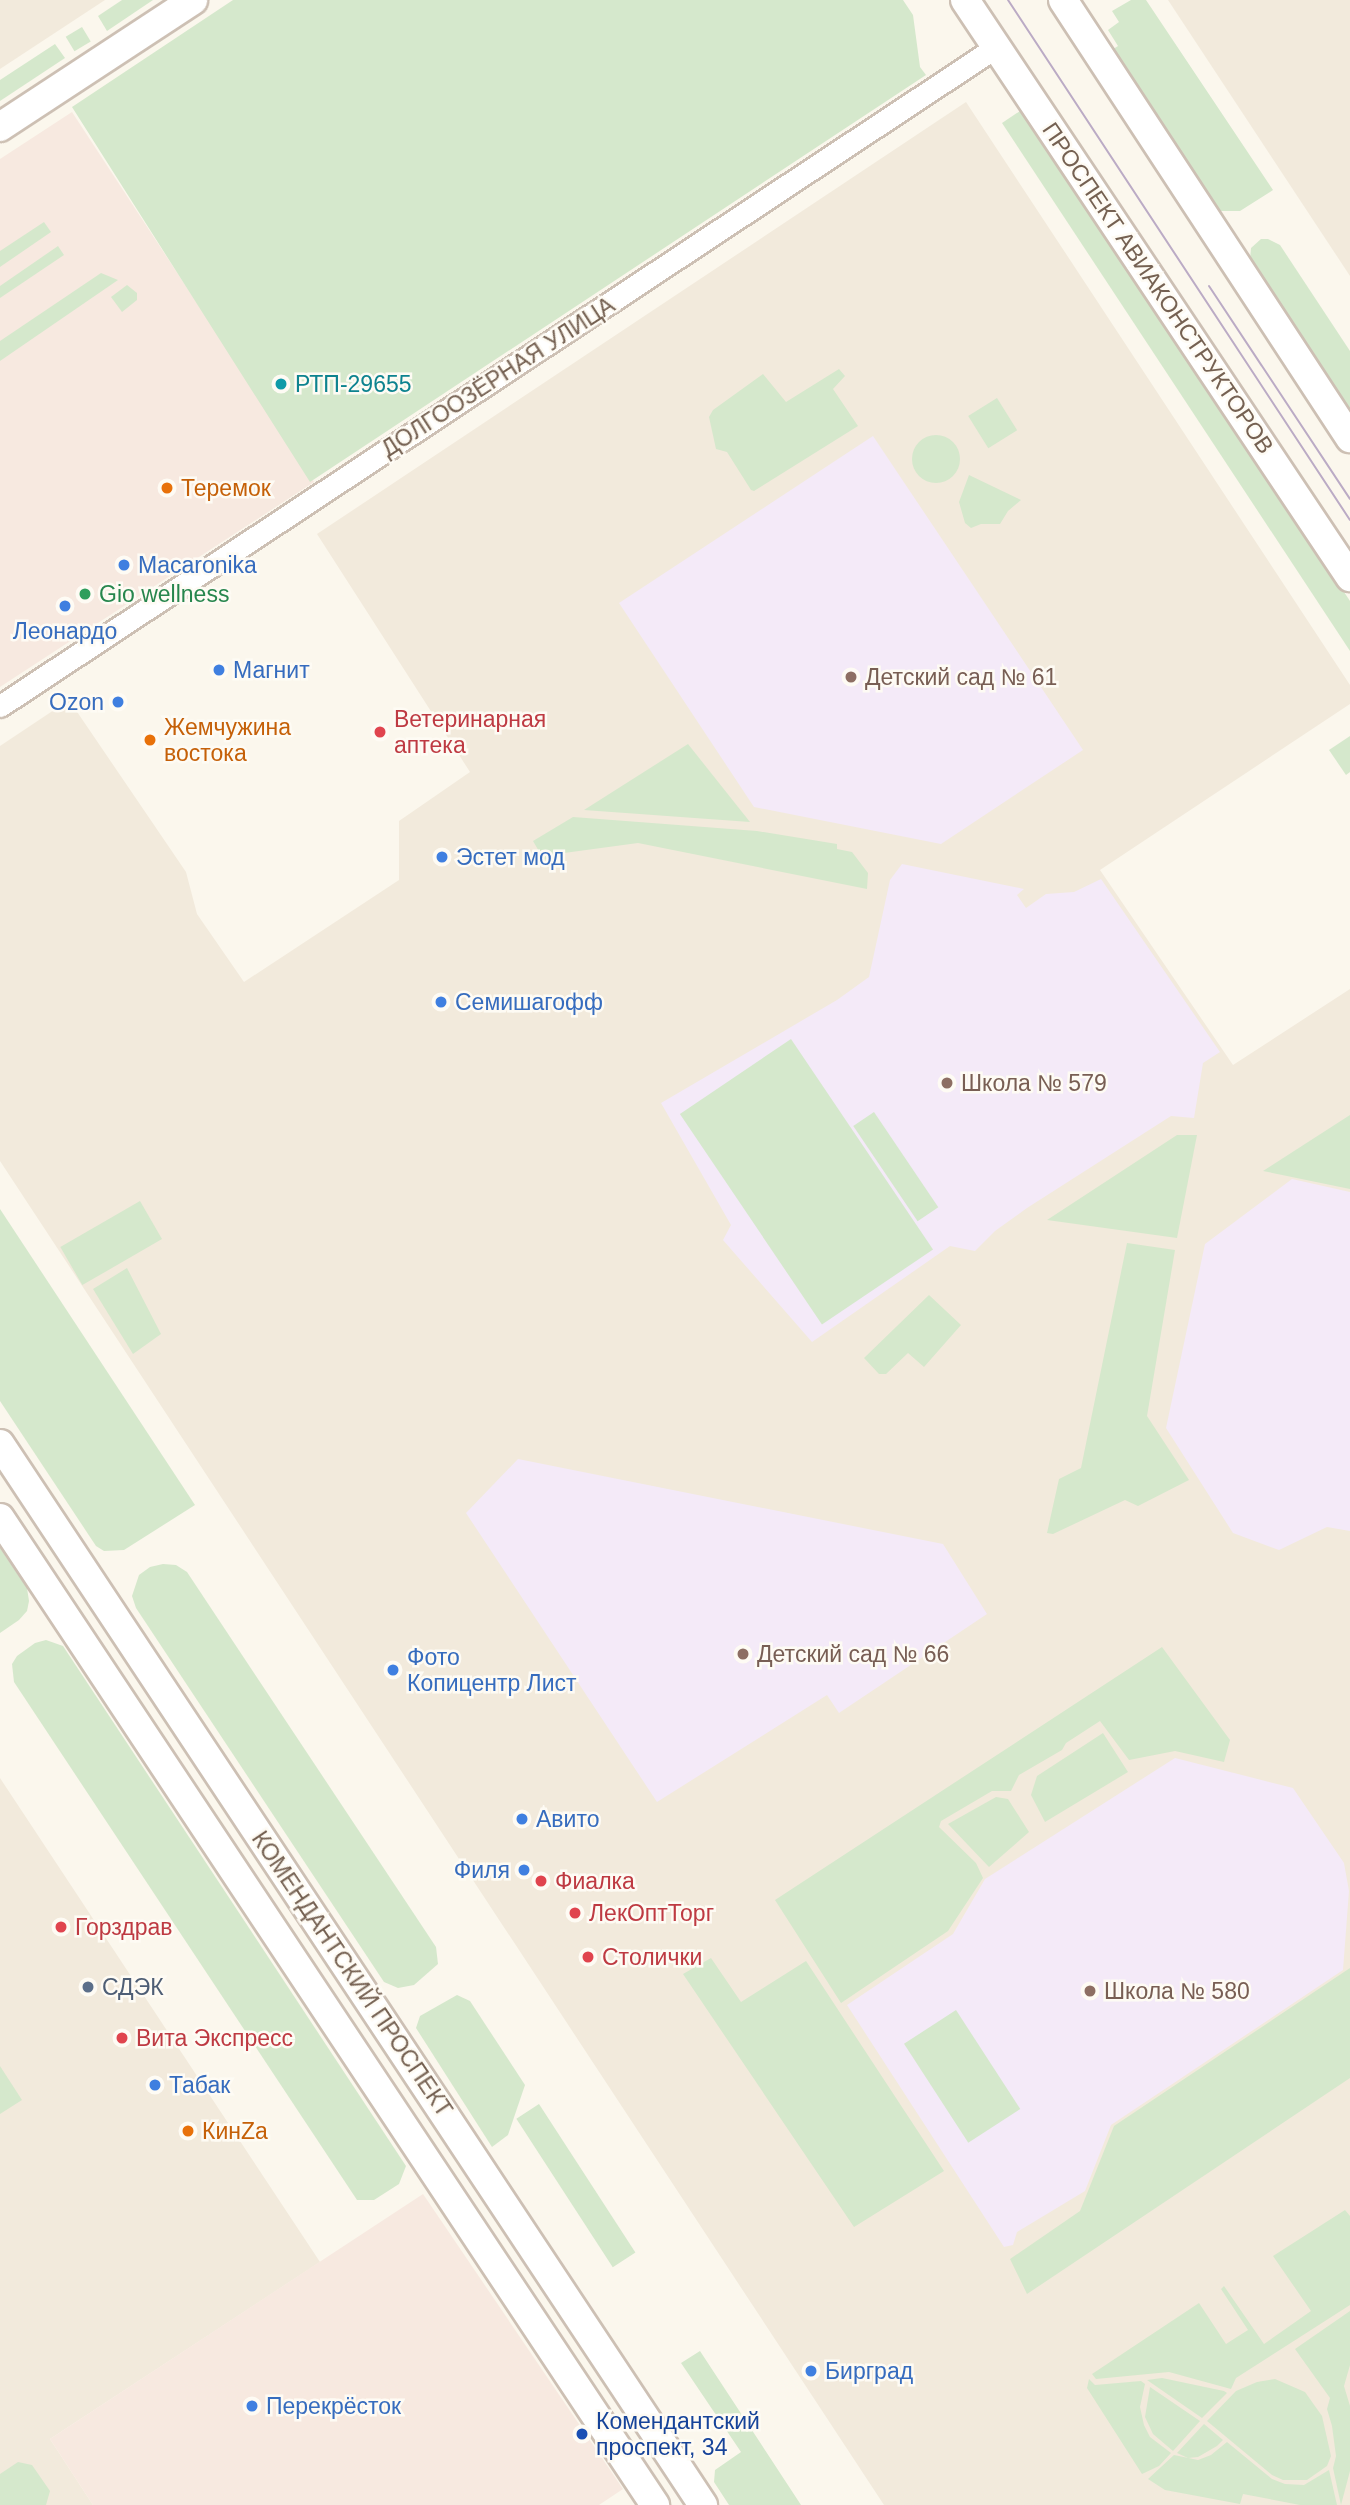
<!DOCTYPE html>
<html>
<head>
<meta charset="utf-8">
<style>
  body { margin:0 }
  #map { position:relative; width:1350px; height:2505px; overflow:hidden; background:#fbf7ed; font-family:Arial,sans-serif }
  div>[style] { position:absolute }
  .residential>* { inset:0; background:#f2eadc }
  .commercial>* { inset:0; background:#f7e9e0 }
  .education>* { inset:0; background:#f4eaf8 }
  .green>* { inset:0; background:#d5e8cc; transform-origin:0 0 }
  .round { border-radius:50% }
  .roads { filter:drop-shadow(2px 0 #cdc0b4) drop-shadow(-2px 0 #cdc0b4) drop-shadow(0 2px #cdc0b4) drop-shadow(0 -2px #cdc0b4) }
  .street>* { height:21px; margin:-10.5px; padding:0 10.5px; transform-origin:10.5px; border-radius:10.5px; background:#fff }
  .secondary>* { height:28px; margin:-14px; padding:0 14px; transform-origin:14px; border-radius:14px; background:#fff }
  .tram>* { height:2px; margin:-1px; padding:0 1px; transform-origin:1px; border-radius:1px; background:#bbabc5 }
  .dots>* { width:19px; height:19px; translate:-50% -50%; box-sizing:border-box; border:4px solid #fefbf4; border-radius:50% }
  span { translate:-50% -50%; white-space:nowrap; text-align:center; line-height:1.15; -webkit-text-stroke:5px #fefbf4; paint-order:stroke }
  .street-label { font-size:23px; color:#756152 }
  .culture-label { font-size:23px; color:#0d838f }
  .left { translate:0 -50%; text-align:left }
  .food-label { font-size:23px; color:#c56008 }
  .shop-label { font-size:23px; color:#366cbe }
  .right { translate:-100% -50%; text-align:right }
  .leisure-label { font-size:23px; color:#27864d }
  .education-label { font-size:23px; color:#785e54 }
  .health-label { font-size:23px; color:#be3a42 }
  .service-label { font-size:23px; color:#4e5e75 }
  .transit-label { font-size:23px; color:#164399 }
</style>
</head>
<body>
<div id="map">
  <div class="residential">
    <i style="clip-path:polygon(0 0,105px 0,0 69px)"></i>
    <i style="clip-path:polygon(1168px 0,1350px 0,1350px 276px)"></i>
    <i style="clip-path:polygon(966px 102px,1350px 685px,1350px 704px,1100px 870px,1233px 1065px,1350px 989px,1350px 2505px,884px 2505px,0 1161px,0 746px,69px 700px,186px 872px,197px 914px,244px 982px,399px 880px,399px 821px,470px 772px,317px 534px)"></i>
    <i style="clip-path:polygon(0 1778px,320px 2262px,50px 2439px,93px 2505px,0 2505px)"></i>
  </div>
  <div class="commercial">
    <i style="clip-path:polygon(72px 112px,314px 482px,0 687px,0 159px)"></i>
    <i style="clip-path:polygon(423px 2194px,623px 2489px,599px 2505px,93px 2505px,50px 2439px)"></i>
  </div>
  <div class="education">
    <i style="clip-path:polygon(873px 436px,1083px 750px,941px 844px,754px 807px,619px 603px)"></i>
    <i style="clip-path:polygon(902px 864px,1024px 889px,1017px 895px,1026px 908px,1046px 894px,1074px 892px,1101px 879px,1220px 1052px,1203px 1063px,1194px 1118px,1171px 1116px,1027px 1208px,995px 1231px,975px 1251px,950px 1246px,812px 1342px,723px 1240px,731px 1225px,661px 1103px,837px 1000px,869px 977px,890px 880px)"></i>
    <i style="clip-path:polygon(1292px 1179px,1350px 1192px,1350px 1531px,1327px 1527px,1279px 1550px,1233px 1533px,1166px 1428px,1205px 1244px)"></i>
    <i style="clip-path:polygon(518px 1459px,943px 1544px,987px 1614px,839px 1713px,827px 1695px,657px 1802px,466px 1513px)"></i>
    <i style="clip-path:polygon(1175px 1758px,1293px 1788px,1344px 1863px,1349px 1891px,1343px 1970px,1111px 2125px,1085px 2191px,1017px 2232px,1013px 2245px,1004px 2247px,847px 2005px,953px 1934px,985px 1879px)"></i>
  </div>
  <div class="green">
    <i style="clip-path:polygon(122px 0,153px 0,107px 31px,98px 16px)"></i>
    <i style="clip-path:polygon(233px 0,903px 0,913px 15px,920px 67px,926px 75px,310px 482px,72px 107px)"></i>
    <i style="clip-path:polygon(1131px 0,1146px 0,1273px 190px,1240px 211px,1220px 211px,1212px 205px,1110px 51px,1118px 46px,1108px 30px,1119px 22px,1112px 11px)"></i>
    <i style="left:82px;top:27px;width:17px;height:19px;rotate:59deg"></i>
    <i style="clip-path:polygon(55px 44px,65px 58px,0 101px,0 80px)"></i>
    <i style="clip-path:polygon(1023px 109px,1350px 601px,1350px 651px,1002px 123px)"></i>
    <i style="clip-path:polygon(44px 222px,51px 232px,0 267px,0 251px)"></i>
    <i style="clip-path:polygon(1261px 239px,1268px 239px,1280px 245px,1350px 351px,1350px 413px,1250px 260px,1251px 248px)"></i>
    <i style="clip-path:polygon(58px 246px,64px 255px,0 298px,0 286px)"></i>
    <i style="clip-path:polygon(101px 273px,118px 280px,0 361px,0 341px)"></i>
    <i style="clip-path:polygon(127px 285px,137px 293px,137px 300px,122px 312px,111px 297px)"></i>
    <i style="clip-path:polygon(839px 369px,845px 376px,833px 389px,858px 426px,754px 491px,751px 490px,727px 452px,716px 449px,709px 417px,713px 410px,763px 374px,786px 402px)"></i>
    <i style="left:997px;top:398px;width:38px;height:34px;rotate:58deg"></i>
    <i class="round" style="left:912px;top:435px;width:48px;height:48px"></i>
    <i style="clip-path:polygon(969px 475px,1021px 500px,1008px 511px,1000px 524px,981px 524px,971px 528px,965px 523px,959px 502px)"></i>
    <i style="clip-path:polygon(1350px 736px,1350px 772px,1346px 775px,1329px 750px)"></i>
    <i style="clip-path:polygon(688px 744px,750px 822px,584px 810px)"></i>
    <i style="clip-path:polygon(573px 817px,757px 831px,837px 844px,837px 849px,852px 852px,868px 873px,867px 889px,638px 843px,564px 853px,544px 860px,533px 841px)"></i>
    <i style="left:791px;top:1039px;width:254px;height:134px;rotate:56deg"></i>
    <i style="left:874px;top:1112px;width:115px;height:25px;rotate:56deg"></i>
    <i style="clip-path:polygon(1350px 1115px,1350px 1189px,1263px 1171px)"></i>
    <i style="clip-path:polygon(1177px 1135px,1197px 1135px,1177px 1238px,1047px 1220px)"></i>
    <i style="left:140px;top:1201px;width:44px;height:92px;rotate:60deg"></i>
    <i style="clip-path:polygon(0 1209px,195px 1505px,124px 1550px,104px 1551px,96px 1546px,0 1401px)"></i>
    <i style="clip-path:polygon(1127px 1243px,1175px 1250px,1147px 1416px,1189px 1480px,1138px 1506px,1125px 1500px,1053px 1534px,1047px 1533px,1059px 1479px,1081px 1468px)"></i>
    <i style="clip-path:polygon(127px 1268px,161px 1334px,133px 1354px,93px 1289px)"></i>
    <i style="clip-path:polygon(929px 1295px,961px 1325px,924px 1367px,908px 1353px,886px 1374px,879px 1374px,864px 1358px)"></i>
    <i style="clip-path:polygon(0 1548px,27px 1588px,29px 1601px,27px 1611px,19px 1620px,0 1633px)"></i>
    <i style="clip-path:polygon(163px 1564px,176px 1565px,187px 1572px,436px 1947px,438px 1964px,414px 1985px,398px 1988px,384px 1982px,136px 1608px,132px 1596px,139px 1575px,150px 1567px)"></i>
    <i style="clip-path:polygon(46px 1640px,63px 1646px,406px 2166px,399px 2184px,374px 2200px,357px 2200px,14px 1682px,12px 1664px,17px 1656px,35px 1643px)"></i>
    <i style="clip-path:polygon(1162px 1647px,1230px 1740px,1224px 1762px,1175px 1751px,1129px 1760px,1100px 1721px,1066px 1743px,1062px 1750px,1019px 1775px,1011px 1791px,992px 1791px,941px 1821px,939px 1827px,976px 1863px,983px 1878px,948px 1931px,841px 2003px,775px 1900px)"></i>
    <i style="clip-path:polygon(1103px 1733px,1128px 1772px,1045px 1822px,1031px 1795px,1037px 1776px)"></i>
    <i style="clip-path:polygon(996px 1797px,1008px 1799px,1029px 1832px,989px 1867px,948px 1824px)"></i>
    <i style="clip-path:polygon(711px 1958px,741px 2002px,806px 1961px,944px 2171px,854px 2227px,683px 1974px)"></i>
    <i style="clip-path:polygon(1350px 1968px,1350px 2078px,1027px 2294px,1010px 2259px,1080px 2211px,1114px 2126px)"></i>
    <i style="clip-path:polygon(457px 1995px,470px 2001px,525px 2085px,508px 2135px,492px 2147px,416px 2028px,420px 2016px)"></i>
    <i style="left:956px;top:2010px;width:118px;height:62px;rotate:57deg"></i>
    <i style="clip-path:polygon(0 2066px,22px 2100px,0 2114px)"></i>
    <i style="left:539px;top:2104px;width:177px;height:27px;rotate:57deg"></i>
    <i style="clip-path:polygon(1345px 2210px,1350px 2216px,1350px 2305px,1236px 2378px,1231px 2389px,1169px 2372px,1096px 2379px,1092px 2374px,1199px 2303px,1226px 2344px,1248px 2330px,1221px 2289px,1224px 2286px,1264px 2344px,1311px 2311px,1273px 2256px)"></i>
    <i style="clip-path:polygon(1350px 2311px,1350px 2365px,1344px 2386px,1350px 2406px,1350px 2471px,1341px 2505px,1333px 2468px,1336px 2456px,1332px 2426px,1327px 2409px,1330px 2398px,1295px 2349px)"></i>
    <i style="clip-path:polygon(700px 2351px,801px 2505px,729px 2505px,714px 2482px,715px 2470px,741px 2452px,681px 2363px)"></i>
    <i style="clip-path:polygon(1162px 2378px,1224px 2391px,1227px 2393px,1202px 2418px,1147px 2380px)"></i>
    <i style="clip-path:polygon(1089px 2379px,1095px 2385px,1141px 2381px,1145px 2384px,1140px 2407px,1144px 2425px,1150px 2437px,1171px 2453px,1159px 2466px,1142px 2474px,1087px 2388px)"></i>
    <i style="clip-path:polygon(1275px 2379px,1305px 2392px,1322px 2416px,1331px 2456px,1327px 2466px,1307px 2480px,1283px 2480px,1272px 2475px,1207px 2421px,1236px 2391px,1257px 2382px)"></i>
    <i style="clip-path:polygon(1150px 2387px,1200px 2421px,1173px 2451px,1153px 2434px,1145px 2417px)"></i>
    <i style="clip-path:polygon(1204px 2424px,1223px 2440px,1217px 2446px,1198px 2457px,1188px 2458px,1177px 2453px)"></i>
    <i style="clip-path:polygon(1227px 2442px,1272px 2479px,1285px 2484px,1304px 2485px,1329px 2470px,1337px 2505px,1300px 2505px,1243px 2494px,1240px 2504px,1165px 2490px,1148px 2479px,1174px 2455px,1198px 2460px,1211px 2455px)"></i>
    <i style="clip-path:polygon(18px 2462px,32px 2465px,50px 2491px,46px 2505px,0 2505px,0 2474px)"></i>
  </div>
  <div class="roads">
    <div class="street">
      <i style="left:0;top:706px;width:1194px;rotate:-33.49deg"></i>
    </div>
    <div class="secondary">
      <i style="left:965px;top:0;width:694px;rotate:56.29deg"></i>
      <i style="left:1063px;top:0;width:524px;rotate:56.77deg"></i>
      <i style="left:0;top:127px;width:231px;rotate:-33.3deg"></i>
      <i style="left:0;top:1444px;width:1273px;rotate:56.47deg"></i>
      <i style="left:0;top:1518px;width:1185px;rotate:56.43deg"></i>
    </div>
  </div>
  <div class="tram">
    <i style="left:1008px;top:0;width:622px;rotate:56.67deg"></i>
    <i style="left:1209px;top:286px;width:255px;rotate:56.5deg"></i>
  </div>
  <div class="dots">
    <i style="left:281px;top:384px;background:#0f9aa8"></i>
    <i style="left:167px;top:488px;background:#e8710a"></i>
    <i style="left:124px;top:565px;background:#3f7fe0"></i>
    <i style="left:85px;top:594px;background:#2e9e5b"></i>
    <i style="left:65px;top:606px;background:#3f7fe0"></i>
    <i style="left:219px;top:670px;background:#3f7fe0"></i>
    <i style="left:851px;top:677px;background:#8d6e63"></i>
    <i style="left:118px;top:702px;background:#3f7fe0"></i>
    <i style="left:380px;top:732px;background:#e0444e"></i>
    <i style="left:150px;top:740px;background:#e8710a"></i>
    <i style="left:442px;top:857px;background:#3f7fe0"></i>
    <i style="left:441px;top:1002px;background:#3f7fe0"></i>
    <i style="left:947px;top:1083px;background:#8d6e63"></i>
    <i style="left:743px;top:1654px;background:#8d6e63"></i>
    <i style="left:393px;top:1670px;background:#3f7fe0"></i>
    <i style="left:522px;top:1819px;background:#3f7fe0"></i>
    <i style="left:524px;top:1870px;background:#3f7fe0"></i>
    <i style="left:541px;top:1881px;background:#e0444e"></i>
    <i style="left:575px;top:1913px;background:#e0444e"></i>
    <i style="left:61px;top:1927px;background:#e0444e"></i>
    <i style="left:588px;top:1957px;background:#e0444e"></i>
    <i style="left:88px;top:1987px;background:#5c6f8a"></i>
    <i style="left:1090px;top:1991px;background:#8d6e63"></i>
    <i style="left:122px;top:2038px;background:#e0444e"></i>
    <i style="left:155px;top:2085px;background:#3f7fe0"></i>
    <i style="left:188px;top:2131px;background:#e8710a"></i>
    <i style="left:811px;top:2371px;background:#3f7fe0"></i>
    <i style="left:252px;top:2406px;background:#3f7fe0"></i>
    <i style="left:582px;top:2434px;background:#1a4fb4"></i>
  </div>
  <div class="street-label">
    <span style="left:1158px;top:288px;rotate:56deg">ПРОСПЕКТ АВИАКОНСТРУКТОРОВ</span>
    <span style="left:498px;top:377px;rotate:-33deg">ДОЛГООЗЁРНАЯ УЛИЦА</span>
    <span style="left:352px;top:1974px;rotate:56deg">КОМЕНДАНТСКИЙ ПРОСПЕКТ</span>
  </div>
  <div class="culture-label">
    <span class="left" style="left:295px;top:384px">РТП-29655</span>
  </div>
  <div class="food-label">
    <span class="left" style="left:181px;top:488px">Теремок</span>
    <span class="left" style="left:164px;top:740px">Жемчужина<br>востока</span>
    <span class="left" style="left:202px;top:2131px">КинZa</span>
  </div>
  <div class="shop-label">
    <span class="left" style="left:138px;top:565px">Macaronika</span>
    <span style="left:65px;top:631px">Леонардо</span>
    <span class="left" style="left:233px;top:670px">Магнит</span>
    <span class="right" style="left:104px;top:702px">Ozon</span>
    <span class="left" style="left:456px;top:857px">Эстет мод</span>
    <span class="left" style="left:455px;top:1002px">Семишагофф</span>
    <span class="left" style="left:407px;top:1670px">Фото<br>Копицентр Лист</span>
    <span class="left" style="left:536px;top:1819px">Авито</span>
    <span class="right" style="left:510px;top:1870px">Филя</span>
    <span class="left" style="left:169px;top:2085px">Табак</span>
    <span class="left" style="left:825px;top:2371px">Бирград</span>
    <span class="left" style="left:266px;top:2406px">Перекрёсток</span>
  </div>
  <div class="leisure-label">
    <span class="left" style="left:99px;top:594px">Gio wellness</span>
  </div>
  <div class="education-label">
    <span class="left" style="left:865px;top:677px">Детский сад № 61</span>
    <span class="left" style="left:961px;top:1083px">Школа № 579</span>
    <span class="left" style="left:757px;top:1654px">Детский сад № 66</span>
    <span class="left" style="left:1104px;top:1991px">Школа № 580</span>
  </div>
  <div class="health-label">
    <span class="left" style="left:394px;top:732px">Ветеринарная<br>аптека</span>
    <span class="left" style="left:555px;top:1881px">Фиалка</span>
    <span class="left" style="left:589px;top:1913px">ЛекОптТорг</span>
    <span class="left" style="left:75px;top:1927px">Горздрав</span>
    <span class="left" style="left:602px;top:1957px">Столички</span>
    <span class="left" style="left:136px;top:2038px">Вита Экспресс</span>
  </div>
  <div class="service-label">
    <span class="left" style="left:102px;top:1987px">СДЭК</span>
  </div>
  <div class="transit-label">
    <span class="left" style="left:596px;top:2434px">Комендантский<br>проспект, 34</span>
  </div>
</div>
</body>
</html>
